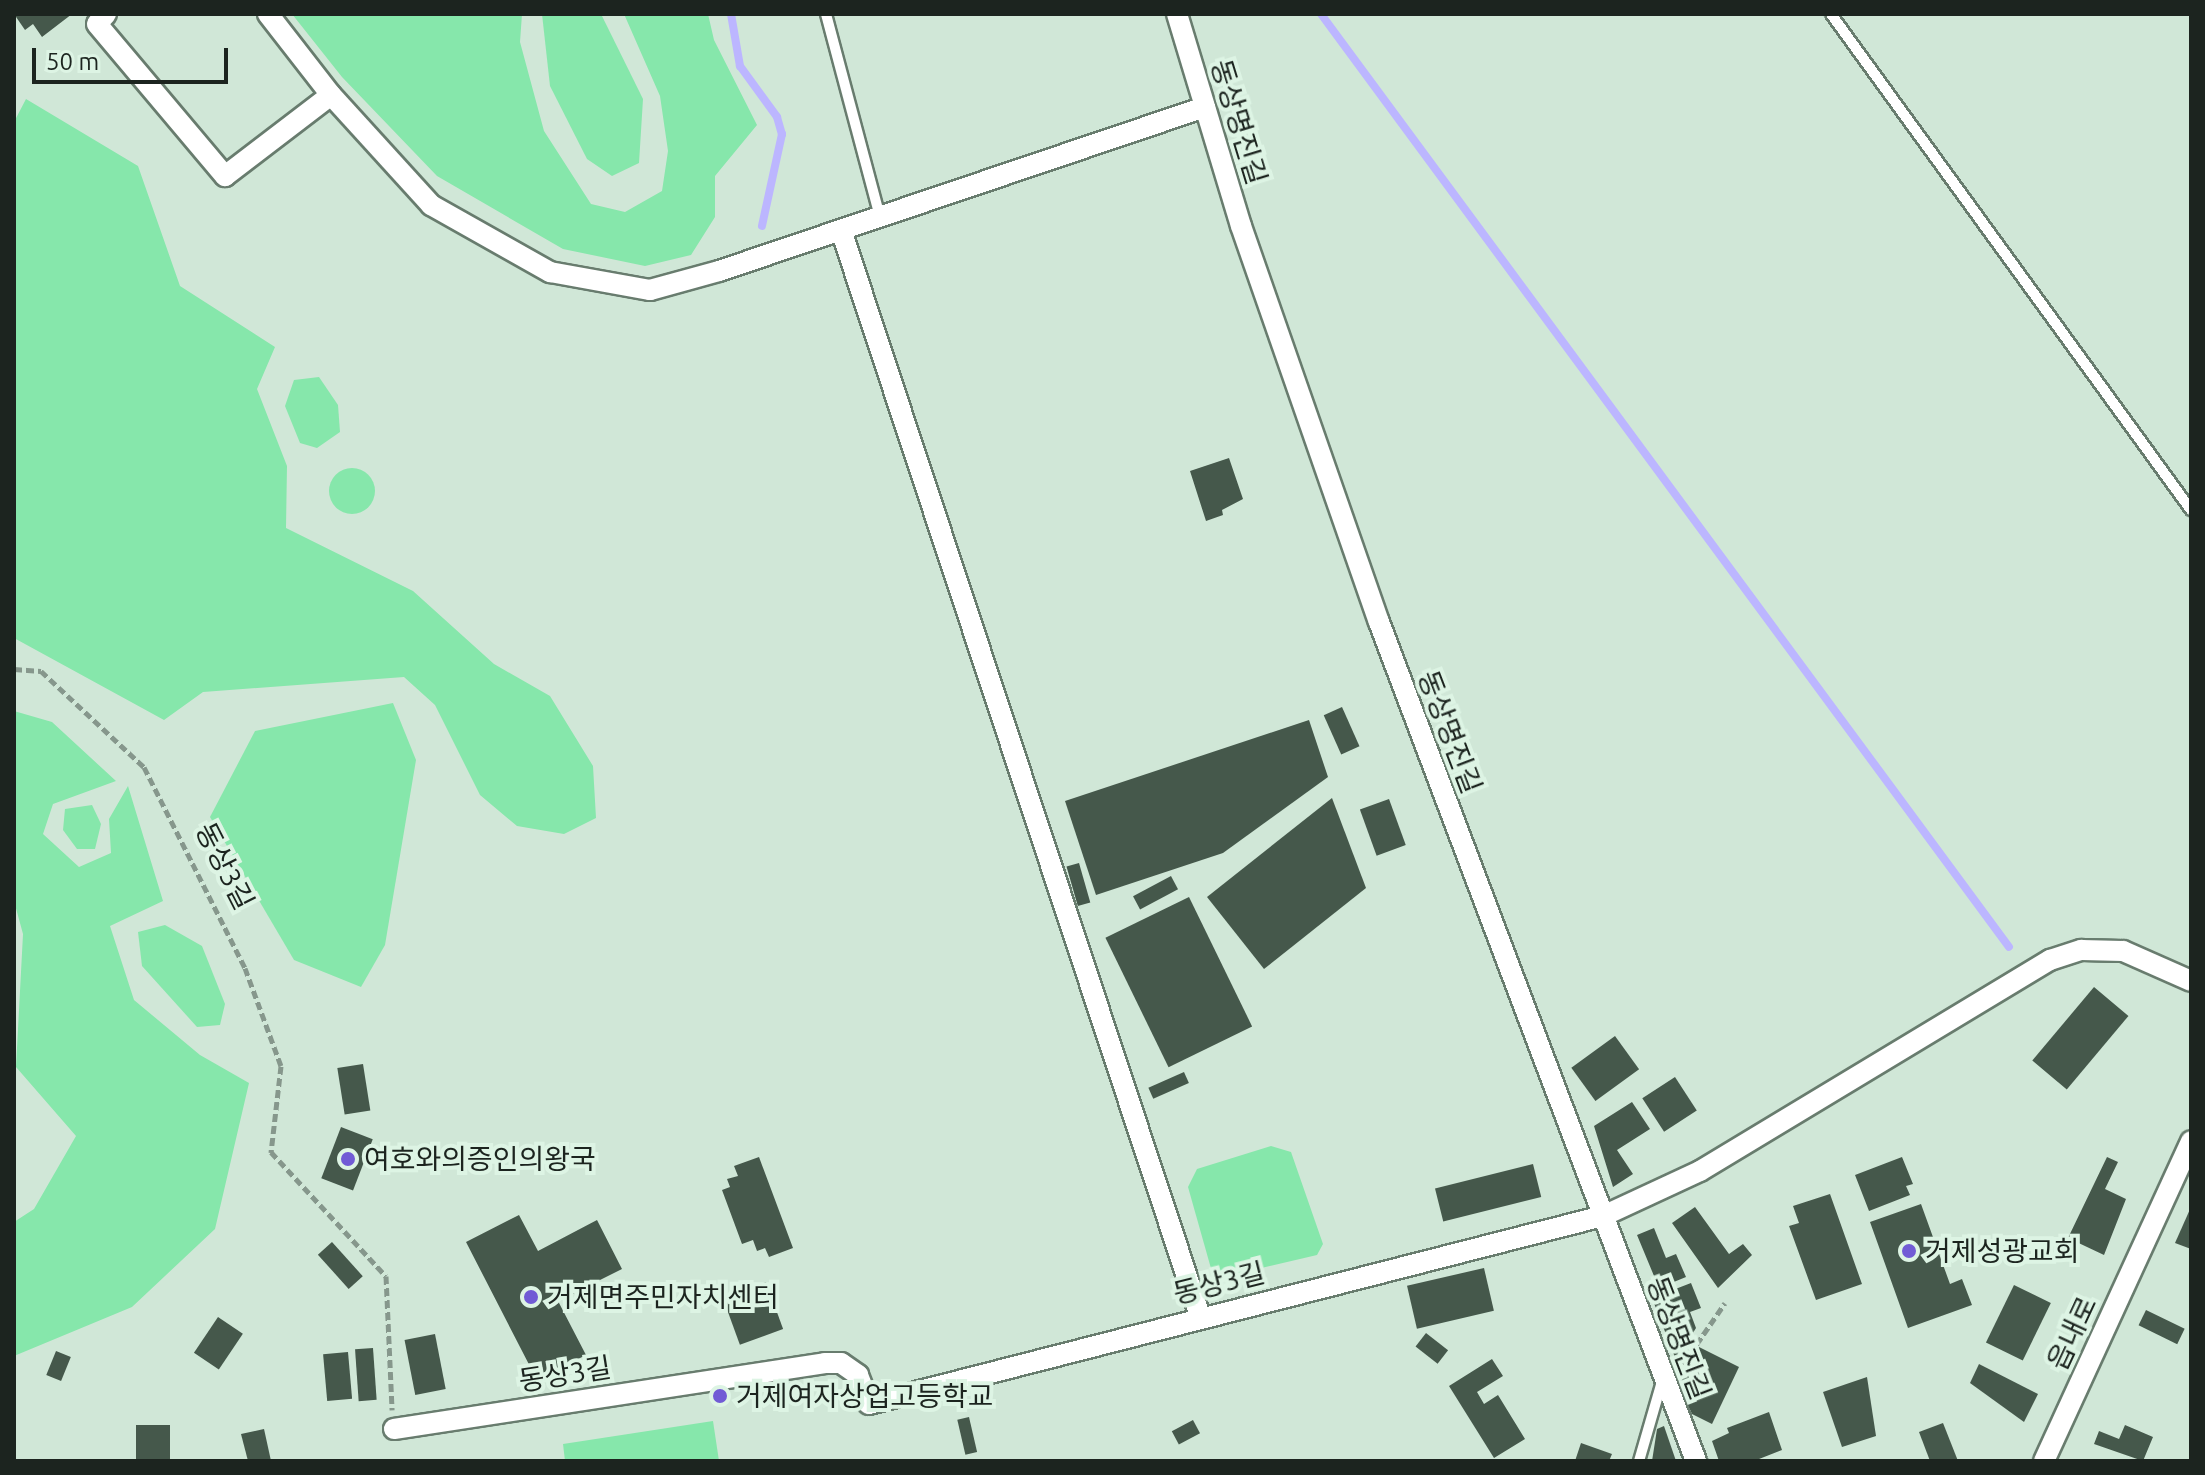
<!DOCTYPE html>
<html>
<head>
<meta charset="utf-8">
<style>
  body { margin:0 }
  #map { position:relative; width:2205px; height:1475px; overflow:hidden; background:#d0e7d7; font-family:Ubuntu,"Noto Sans KR",sans-serif }
  div>[style] { position:absolute }
  .green>* { inset:0; background:#86e7ab }
  .round { border-radius:50% }
  .stream>* { height:8px; margin:-4px; padding:0 4px; transform-origin:4px; border-radius:4px; background:#bcb6ff }
  .building>* { inset:0; background:#45584b; transform-origin:0 0 }
  .path>* { height:5px; margin-top:-2.5px; transform-origin:0; background:repeating-linear-gradient(90deg,#86978c 0 8px,transparent 0 12px) }
  .roads { filter:drop-shadow(2px 0 #687c6e) drop-shadow(-2px 0 #687c6e) drop-shadow(0 2px #687c6e) drop-shadow(0 -2px #687c6e) }
  .lane>* { height:10px; margin:-5px; padding:0 5px; transform-origin:5px; border-radius:5px; background:#fff }
  .street>* { height:20px; margin:-10px; padding:0 10px; transform-origin:10px; border-radius:10px; background:#fff }
  .dots>* { width:22px; height:22px; translate:-50% -50%; box-sizing:border-box; border:4px solid #ddf4e4; border-radius:50% }
  span { translate:-50% -50%; white-space:nowrap; text-align:center; line-height:1.15; -webkit-text-stroke:8px #ddf4e4; paint-order:stroke }
  .street-label { font-size:28px; color:#1c241f }
  .poi-label { font-size:28px; color:#1c241f }
  .left { translate:0 -50%; text-align:left }
  .frame { position:absolute; inset:0; border:16px solid #1c241f; pointer-events:none }
  .scale { position:absolute; left:32px; top:48px; width:196px; height:36px; box-sizing:border-box; border:4px solid #1c241f; border-top:0; padding-left:10px; font-size:24px; line-height:28px; white-space:nowrap; color:#1c241f; -webkit-text-stroke:6px #ddf4e4; paint-order:stroke }
</style>
</head>
<body>
<div id="map">
  <div class="green">
    <i style="clip-path:polygon(292px 14px,522px 14px,520px 42px,544px 131px,591px 204px,625px 212px,662px 191px,668px 151px,660px 96px,624px 14px,708px 14px,714px 40px,757px 125px,715px 176px,715px 217px,691px 255px,645px 266px,563px 249px,437px 176px,342px 77px)"></i>
    <i style="clip-path:polygon(542px 14px,601px 14px,643px 99px,639px 163px,612px 176px,587px 159px,550px 86px)"></i>
    <i style="clip-path:polygon(26px 99px,138px 166px,180px 286px,275px 347px,257px 389px,287px 466px,286px 528px,413px 591px,494px 664px,550px 696px,593px 766px,596px 818px,564px 834px,517px 826px,480px 795px,435px 705px,404px 677px,203px 692px,164px 720px,14px 638px,14px 122px)"></i>
    <i style="clip-path:polygon(319px 377px,338px 405px,340px 432px,317px 448px,300px 443px,285px 406px,294px 380px)"></i>
    <i class="round" style="left:329px;top:468px;width:46px;height:46px"></i>
    <i style="clip-path:polygon(393px 703px,416px 760px,385px 945px,361px 987px,294px 960px,210px 817px,255px 731px)"></i>
    <i style="clip-path:polygon(14px 711px,52px 722px,116px 781px,53px 804px,43px 834px,79px 867px,111px 853px,109px 819px,128px 786px,163px 901px,110px 926px,134px 1000px,200px 1055px,249px 1083px,215px 1229px,132px 1307px,14px 1356px,14px 1222px,34px 1209px,76px 1136px,16px 1067px,23px 934px,14px 901px)"></i>
    <i style="clip-path:polygon(92px 805px,101px 824px,95px 849px,77px 849px,63px 830px,65px 809px)"></i>
    <i style="clip-path:polygon(165px 925px,202px 946px,225px 1004px,220px 1025px,197px 1027px,142px 966px,138px 932px)"></i>
    <i style="clip-path:polygon(1271px 1146px,1291px 1152px,1323px 1244px,1317px 1255px,1227px 1276px,1212px 1272px,1188px 1187px,1197px 1169px)"></i>
    <i style="clip-path:polygon(713px 1421px,719px 1461px,565px 1461px,563px 1444px)"></i>
  </div>
  <div class="stream">
    <i style="left:731px;top:14px;width:53px;rotate:80.2deg"></i>
    <i style="left:740px;top:66px;width:63px;rotate:54deg"></i>
    <i style="left:777px;top:117px;width:18px;rotate:74deg"></i>
    <i style="left:782px;top:134px;width:94px;rotate:102.3deg"></i>
    <i style="left:1321px;top:14px;width:1159px;rotate:53.59deg"></i>
  </div>
  <div class="building">
    <i style="clip-path:polygon(14px 14px,72px 14px,42px 37px,33px 24px,25px 30px)"></i>
    <i style="clip-path:polygon(1229px 458px,1243px 499px,1222px 510px,1223px 515px,1206px 521px,1190px 471px)"></i>
    <i style="left:1342px;top:707px;width:43px;height:20px;rotate:66deg"></i>
    <i style="clip-path:polygon(1309px 720px,1328px 777px,1223px 853px,1096px 895px,1065px 801px)"></i>
    <i style="clip-path:polygon(1332px 798px,1366px 888px,1264px 969px,1207px 897px)"></i>
    <i style="left:1389px;top:799px;width:49px;height:31px;rotate:70deg"></i>
    <i style="left:1079px;top:863px;width:41px;height:13px;rotate:74deg"></i>
    <i style="left:1171px;top:876px;width:15px;height:43px;rotate:62deg"></i>
    <i style="left:1189px;top:897px;width:144px;height:93px;rotate:64deg"></i>
    <i style="left:2094px;top:987px;width:45px;height:96px;rotate:40deg"></i>
    <i style="left:1615px;top:1036px;width:41px;height:54px;rotate:54deg"></i>
    <i style="left:363px;top:1064px;width:47px;height:26px;rotate:81deg"></i>
    <i style="left:1184px;top:1072px;width:12px;height:39px;rotate:66deg"></i>
    <i style="left:1675px;top:1077px;width:40px;height:39px;rotate:57deg"></i>
    <i style="clip-path:polygon(1632px 1102px,1650px 1129px,1617px 1150px,1633px 1174px,1613px 1187px,1594px 1126px)"></i>
    <i style="left:341px;top:1127px;width:34px;height:55px;rotate:21deg"></i>
    <i style="clip-path:polygon(759px 1157px,793px 1248px,769px 1257px,765px 1248px,757px 1251px,753px 1240px,742px 1244px,722px 1190px,730px 1187px,727px 1179px,738px 1176px,734px 1166px)"></i>
    <i style="clip-path:polygon(1902px 1157px,1913px 1184px,1906px 1186px,1910px 1195px,1869px 1211px,1855px 1175px)"></i>
    <i style="clip-path:polygon(2107px 1157px,2118px 1162px,2105px 1189px,2126px 1199px,2104px 1255px,2068px 1238px)"></i>
    <i style="left:1533px;top:1164px;width:34px;height:101px;rotate:76deg"></i>
    <i style="clip-path:polygon(1830px 1194px,1862px 1284px,1816px 1300px,1789px 1226px,1799px 1223px,1793px 1206px)"></i>
    <i style="clip-path:polygon(1921px 1204px,1950px 1284px,1962px 1279px,1972px 1305px,1908px 1328px,1870px 1222px)"></i>
    <i style="clip-path:polygon(1695px 1207px,1729px 1254px,1743px 1244px,1752px 1255px,1718px 1288px,1672px 1223px)"></i>
    <i style="clip-path:polygon(2191px 1207px,2191px 1249px,2175px 1243px)"></i>
    <i style="clip-path:polygon(519px 1215px,538px 1251px,597px 1220px,622px 1269px,558px 1301px,586px 1355px,537px 1380px,466px 1242px)"></i>
    <i style="clip-path:polygon(1654px 1228px,1666px 1258px,1676px 1254px,1686px 1277px,1659px 1288px,1637px 1235px)"></i>
    <i style="left:332px;top:1242px;width:46px;height:19px;rotate:48deg"></i>
    <i style="left:1484px;top:1268px;width:44px;height:79px;rotate:77deg"></i>
    <i style="left:766px;top:1282px;width:50px;height:46px;rotate:70deg"></i>
    <i style="clip-path:polygon(1691px 1283px,1701px 1308px,1690px 1312px,1696px 1328px,1676px 1360px,1652px 1298px)"></i>
    <i style="left:2014px;top:1285px;width:41px;height:64px;rotate:26deg"></i>
    <i style="left:2146px;top:1310px;width:43px;height:17px;rotate:26deg"></i>
    <i style="left:218px;top:1317px;width:30px;height:43px;rotate:34deg"></i>
    <i style="left:1426px;top:1333px;width:28px;height:17px;rotate:38deg"></i>
    <i style="left:435px;top:1334px;width:56px;height:31px;rotate:79deg"></i>
    <i style="clip-path:polygon(1699px 1347px,1739px 1367px,1712px 1424px,1692px 1414px,1679px 1386px)"></i>
    <i style="left:373px;top:1348px;width:52px;height:18px;rotate:86deg"></i>
    <i style="left:56px;top:1351px;width:16px;height:26px;rotate:22deg"></i>
    <i style="left:348px;top:1352px;width:47px;height:25px;rotate:85deg"></i>
    <i style="clip-path:polygon(1492px 1359px,1503px 1376px,1477px 1392px,1484px 1404px,1498px 1395px,1525px 1439px,1494px 1458px,1449px 1386px)"></i>
    <i style="clip-path:polygon(1979px 1364px,2038px 1394px,2024px 1422px,1970px 1383px)"></i>
    <i style="clip-path:polygon(1867px 1377px,1876px 1436px,1842px 1447px,1823px 1392px)"></i>
    <i style="clip-path:polygon(1769px 1412px,1782px 1450px,1754px 1461px,1719px 1461px,1712px 1441px,1729px 1433px,1727px 1428px)"></i>
    <i style="left:969px;top:1417px;width:36px;height:12px;rotate:77deg"></i>
    <i style="left:1193px;top:1420px;width:15px;height:24px;rotate:62deg"></i>
    <i style="clip-path:polygon(1943px 1423px,1958px 1461px,1930px 1461px,1919px 1432px)"></i>
    <i style="left:136px;top:1425px;width:34px;height:36px"></i>
    <i style="clip-path:polygon(2125px 1425px,2153px 1437px,2143px 1461px,2094px 1444px,2099px 1431px,2119px 1439px)"></i>
    <i style="clip-path:polygon(1664px 1426px,1676px 1461px,1652px 1461px,1657px 1429px)"></i>
    <i style="clip-path:polygon(264px 1429px,271px 1461px,248px 1461px,241px 1434px)"></i>
    <i style="clip-path:polygon(1581px 1443px,1612px 1454px,1609px 1461px,1575px 1461px)"></i>
  </div>
  <div class="path">
    <i style="left:14px;top:669px;width:27px;rotate:4deg"></i>
    <i style="left:41px;top:671px;width:141px;rotate:43deg"></i>
    <i style="left:144px;top:767px;width:225px;rotate:63.3deg"></i>
    <i style="left:245px;top:968px;width:104px;rotate:69.8deg"></i>
    <i style="left:281px;top:1066px;width:87px;rotate:96.6deg"></i>
    <i style="left:271px;top:1152px;width:169px;rotate:47.2deg"></i>
    <i style="left:386px;top:1276px;width:134px;rotate:87.4deg"></i>
    <i style="left:1683px;top:1364px;width:74px;rotate:-55.5deg"></i>
  </div>
  <div class="roads">
    <div class="lane">
      <i style="left:826px;top:14px;width:210px;rotate:75.1deg"></i>
      <i style="left:1831px;top:14px;width:613px;rotate:54.03deg"></i>
      <i style="left:1639px;top:1461px;width:86px;rotate:-73.9deg"></i>
    </div>
    <div class="street">
      <i style="left:106px;top:14px;width:13px;rotate:132deg"></i>
      <i style="left:97px;top:24px;width:199px;rotate:49.9deg"></i>
      <i style="left:225px;top:176px;width:133px;rotate:-37.4deg"></i>
      <i style="left:268px;top:14px;width:103px;rotate:52.1deg"></i>
      <i style="left:331px;top:95px;width:149px;rotate:47.7deg"></i>
      <i style="left:431px;top:205px;width:137px;rotate:29.4deg"></i>
      <i style="left:550px;top:272px;width:102px;rotate:10.2deg"></i>
      <i style="left:650px;top:290px;width:72px;rotate:-15.4deg"></i>
      <i style="left:719px;top:271px;width:513px;rotate:-18.65deg"></i>
      <i style="left:1177px;top:14px;width:221px;rotate:73.2deg"></i>
      <i style="left:1241px;top:226px;width:419px;rotate:70.8deg"></i>
      <i style="left:1379px;top:622px;width:897px;rotate:69.3deg"></i>
      <i style="left:841px;top:230px;width:1144px;rotate:71.71deg"></i>
      <i style="left:394px;top:1429px;width:436px;rotate:-8.7deg"></i>
      <i style="left:825px;top:1363px;width:16px"></i>
      <i style="left:841px;top:1363px;width:21px;rotate:35deg"></i>
      <i style="left:858px;top:1375px;width:31px;rotate:69deg"></i>
      <i style="left:869px;top:1404px;width:758px;rotate:-14.37deg"></i>
      <i style="left:1603px;top:1216px;width:107px;rotate:-24.9deg"></i>
      <i style="left:1700px;top:1171px;width:409px;rotate:-31.1deg"></i>
      <i style="left:2050px;top:960px;width:33px;rotate:-18deg"></i>
      <i style="left:2081px;top:950px;width:42px;rotate:1.4deg"></i>
      <i style="left:2123px;top:951px;width:74px;rotate:23.8deg"></i>
      <i style="left:2044px;top:1461px;width:352px;rotate:-65.3deg"></i>
    </div>
  </div>
  <div class="dots">
    <i style="left:348px;top:1159px;background:#715bd5"></i>
    <i style="left:1909px;top:1251px;background:#715bd5"></i>
    <i style="left:531px;top:1297px;background:#715bd5"></i>
    <i style="left:720px;top:1396px;background:#715bd5"></i>
  </div>
  <div class="street-label">
    <span style="left:1239px;top:122px;rotate:73deg">동상명진길</span>
    <span style="left:1450px;top:732px;rotate:69deg">동상명진길</span>
    <span style="left:225px;top:866px;rotate:63deg">동상3길</span>
    <span style="left:1219px;top:1283px;rotate:-14deg">동상3길</span>
    <span style="left:2072px;top:1333px;rotate:-65deg">읍내로</span>
    <span style="left:1679px;top:1338px;rotate:69deg">동상명진길</span>
    <span style="left:565px;top:1374px;rotate:-9deg">동상3길</span>
  </div>
  <div class="poi-label">
    <span class="left" style="left:364px;top:1159px">여호와의증인의왕국</span>
    <span class="left" style="left:1925px;top:1251px">거제성광교회</span>
    <span class="left" style="left:547px;top:1297px">거제면주민자치센터</span>
    <span class="left" style="left:736px;top:1396px">거제여자상업고등학교</span>
  </div>
  <div class="frame"></div>
  <div class="scale">50 m</div>
</div>
</body>
</html>
